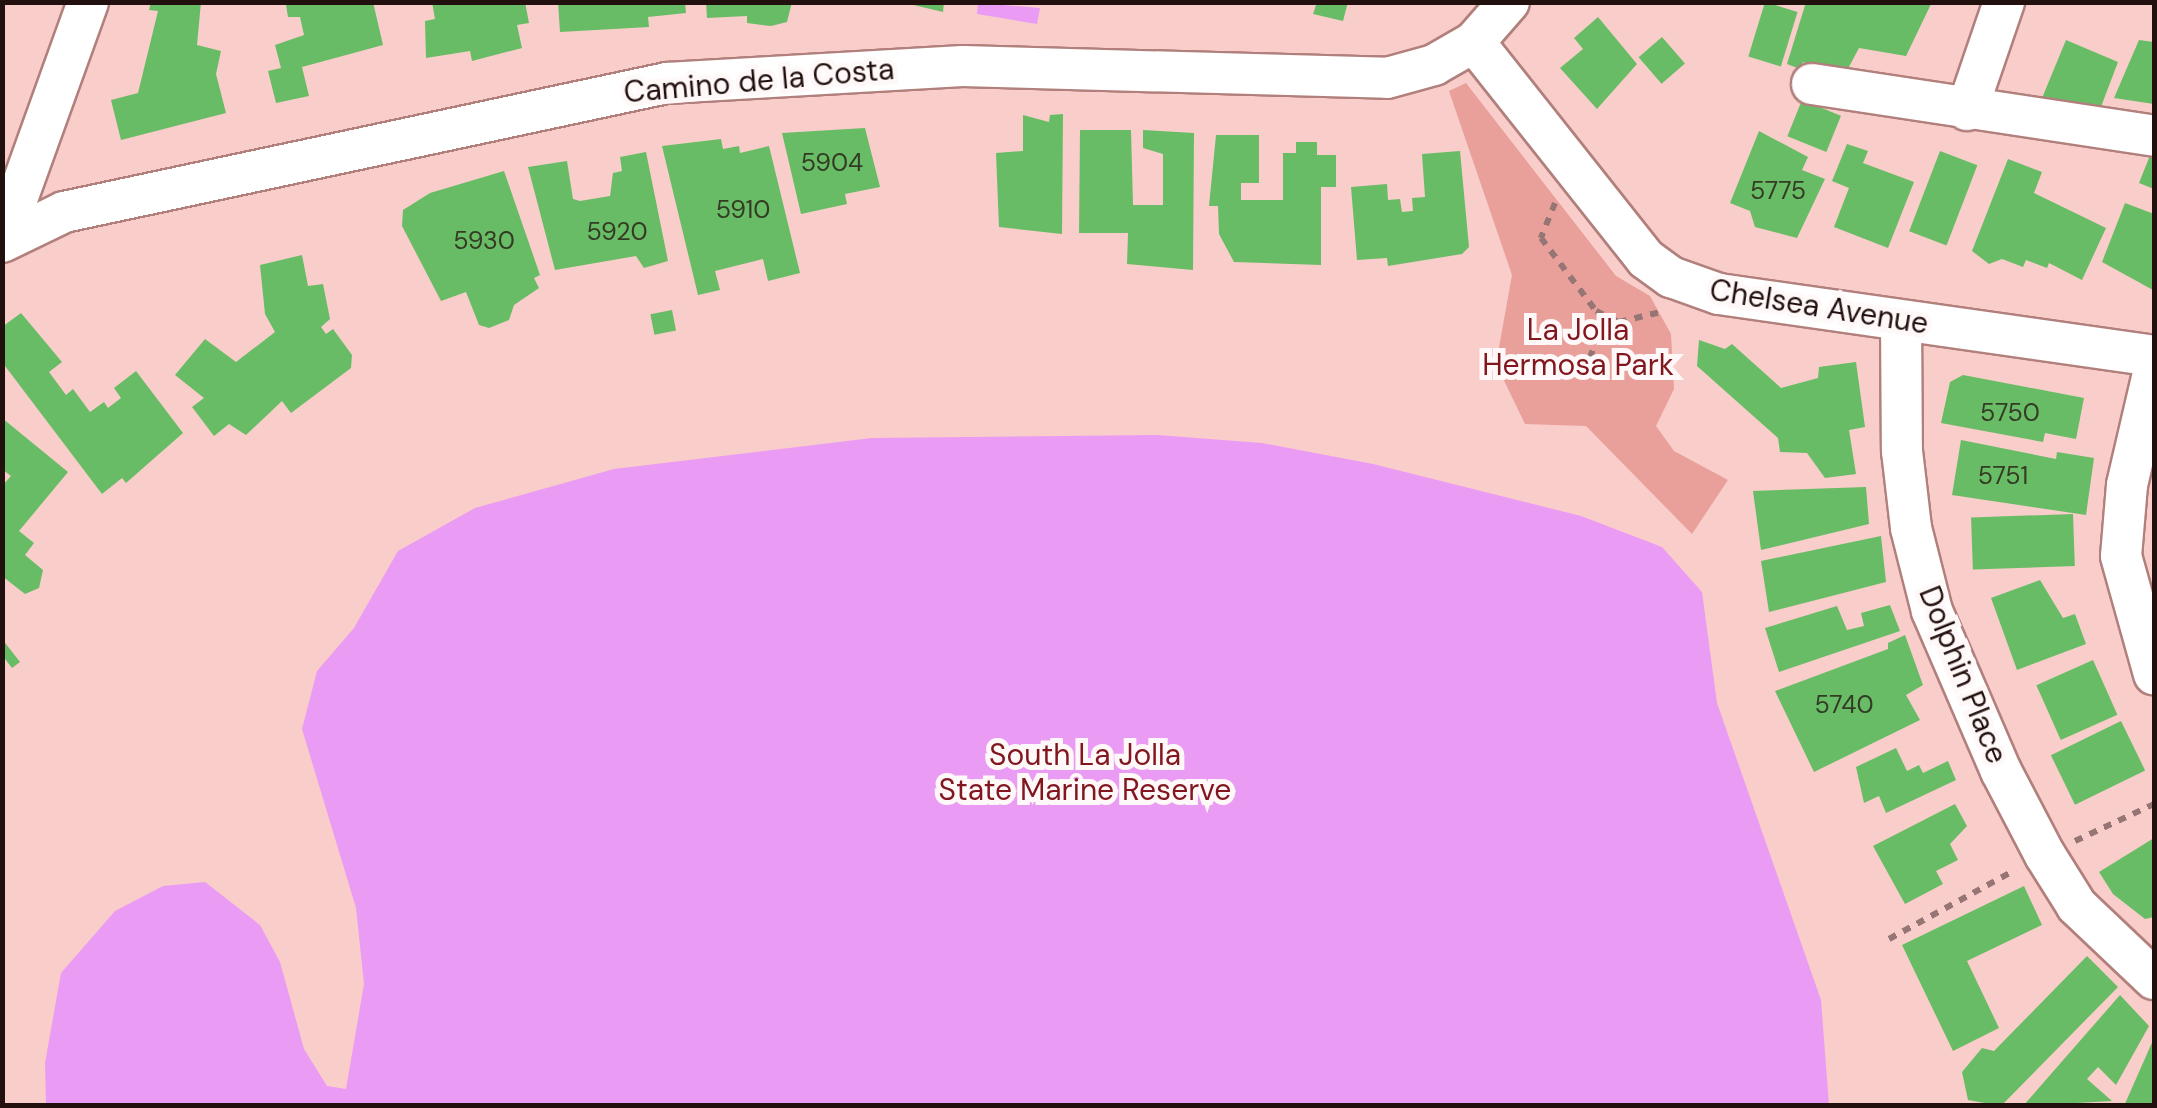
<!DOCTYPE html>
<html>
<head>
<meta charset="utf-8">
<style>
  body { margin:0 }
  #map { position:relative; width:2157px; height:1108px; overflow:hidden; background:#f9cdca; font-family:"DM Sans",sans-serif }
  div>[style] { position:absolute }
  .green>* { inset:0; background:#e99f9a }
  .water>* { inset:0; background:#ea9bf3 }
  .building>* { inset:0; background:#68bc65; transform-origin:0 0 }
  .path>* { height:6px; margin-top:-3px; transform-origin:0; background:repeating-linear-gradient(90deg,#967674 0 8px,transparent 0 16px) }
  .roads { filter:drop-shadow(2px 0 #b1807c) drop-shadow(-2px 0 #b1807c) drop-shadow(0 2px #b1807c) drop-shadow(0 -2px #b1807c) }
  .minor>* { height:40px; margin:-20px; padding:0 20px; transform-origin:20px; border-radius:20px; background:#fff }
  span { translate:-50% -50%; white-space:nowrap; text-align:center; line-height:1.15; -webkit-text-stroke:10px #fef9f8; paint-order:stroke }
  .number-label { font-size:25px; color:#343b24 }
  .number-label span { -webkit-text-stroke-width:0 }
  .street-label { font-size:30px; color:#22100f }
  .park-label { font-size:30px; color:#82161f }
  .frame { position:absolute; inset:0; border:5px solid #22100f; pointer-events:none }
</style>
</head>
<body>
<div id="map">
  <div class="green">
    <i style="clip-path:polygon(1466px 83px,1616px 276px,1650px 296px,1671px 334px,1674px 389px,1656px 426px,1674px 451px,1728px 480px,1692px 534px,1586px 426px,1525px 424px,1496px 364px,1512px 275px,1449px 91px)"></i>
  </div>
  <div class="water">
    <i style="clip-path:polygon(978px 3px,1040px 8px,1037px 24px,977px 14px)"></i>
    <i style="clip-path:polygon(1157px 435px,1262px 443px,1373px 464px,1581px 516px,1662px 547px,1702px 592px,1717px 703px,1821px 1000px,1829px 1105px,46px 1105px,45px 1063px,61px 973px,115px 911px,163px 886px,205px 882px,260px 925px,280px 962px,304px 1049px,327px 1086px,346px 1089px,364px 984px,356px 908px,302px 729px,317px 671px,354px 628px,398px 551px,475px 508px,614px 469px,872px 438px)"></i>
  </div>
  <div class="building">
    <i style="clip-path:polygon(151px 2px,201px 2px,197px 45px,221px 51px,216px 74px,226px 113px,121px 140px,111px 100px,138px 93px,158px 11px,149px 10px)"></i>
    <i style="clip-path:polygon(334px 2px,373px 2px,383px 45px,302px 67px,309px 96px,276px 103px,268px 71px,281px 68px,275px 45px,304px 35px,300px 17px,288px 17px,286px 5px)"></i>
    <i style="clip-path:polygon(432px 2px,525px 2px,529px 23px,517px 25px,522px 48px,472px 61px,470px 51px,426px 58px,425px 21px,435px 19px)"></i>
    <i style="clip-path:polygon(558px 2px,685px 2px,686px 13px,648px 17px,649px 27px,560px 32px)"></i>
    <i style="clip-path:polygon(706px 2px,792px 2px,787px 22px,771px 26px,747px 23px,747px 16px,707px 18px)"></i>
    <i style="clip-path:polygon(901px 2px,944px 2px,943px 12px)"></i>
    <i style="clip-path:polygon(1317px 2px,1348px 2px,1343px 21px,1313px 14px)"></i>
    <i style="left:1765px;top:2px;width:34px;height:57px;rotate:17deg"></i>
    <i style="clip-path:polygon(1806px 2px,1932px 2px,1906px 56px,1859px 48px,1843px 78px,1803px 62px,1800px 69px,1787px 64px)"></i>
    <i style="clip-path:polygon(1598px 17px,1637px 64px,1597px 109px,1560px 68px,1583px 49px,1574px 38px)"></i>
    <i style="left:1662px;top:37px;width:35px;height:31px;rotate:49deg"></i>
    <i style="clip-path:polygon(2066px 40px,2118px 62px,2099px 112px,2040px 103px)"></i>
    <i style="clip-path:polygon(2139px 40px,2154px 42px,2154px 104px,2114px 98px)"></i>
    <i style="left:1802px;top:100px;width:42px;height:39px;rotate:22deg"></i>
    <i style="clip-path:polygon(1063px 114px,1062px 234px,999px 227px,996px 153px,1023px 151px,1023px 115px,1049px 122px,1050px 115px)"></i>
    <i style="clip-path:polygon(865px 128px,880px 187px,845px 194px,847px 204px,801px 214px,782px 133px)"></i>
    <i style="clip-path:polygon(1080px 130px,1131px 130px,1133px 205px,1163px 205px,1163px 154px,1143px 148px,1143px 130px,1194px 133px,1193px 270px,1127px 264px,1128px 233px,1079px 233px)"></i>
    <i style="clip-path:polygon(1759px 131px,1808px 157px,1802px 170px,1825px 179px,1797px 238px,1755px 227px,1750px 211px,1730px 203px)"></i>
    <i style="clip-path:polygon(1216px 135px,1259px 135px,1259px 183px,1241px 183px,1241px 200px,1283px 200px,1283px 153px,1296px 153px,1296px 142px,1317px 142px,1317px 155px,1336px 155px,1336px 187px,1321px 187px,1321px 265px,1234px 262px,1219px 234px,1218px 206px,1209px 206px)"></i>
    <i style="clip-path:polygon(721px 139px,723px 149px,739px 146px,740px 153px,769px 146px,800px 273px,768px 281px,763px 259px,715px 271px,720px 290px,698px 295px,662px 146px)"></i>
    <i style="clip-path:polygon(1847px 144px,1868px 151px,1863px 163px,1914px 182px,1888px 248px,1834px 227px,1849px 188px,1832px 181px)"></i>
    <i style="clip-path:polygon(1460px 151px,1469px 247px,1462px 254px,1388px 266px,1387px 258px,1357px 260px,1351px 187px,1387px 184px,1388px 200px,1400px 199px,1402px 212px,1413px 211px,1412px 198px,1425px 197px,1422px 154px)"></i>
    <i style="left:1940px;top:151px;width:40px;height:86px;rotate:21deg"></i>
    <i style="clip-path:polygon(646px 152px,668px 261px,644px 268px,636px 256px,555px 270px,528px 167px,567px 161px,573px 199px,580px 201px,610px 196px,613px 173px,622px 171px,620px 157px)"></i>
    <i style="clip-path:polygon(2151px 153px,2154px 154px,2154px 189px,2139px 183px)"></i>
    <i style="clip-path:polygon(2008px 159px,2042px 172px,2034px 193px,2106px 228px,2082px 280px,2049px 263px,2047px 268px,2026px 260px,2023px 267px,2002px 259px,1989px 264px,1972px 251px)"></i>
    <i style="clip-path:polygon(504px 171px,540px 275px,534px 278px,539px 288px,514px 305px,509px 320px,489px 328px,479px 325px,466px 292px,441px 301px,402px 226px,403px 210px,430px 193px)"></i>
    <i style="clip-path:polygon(2125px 203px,2154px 214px,2153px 290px,2102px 262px)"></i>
    <i style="clip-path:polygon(302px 255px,308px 286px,323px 284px,330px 319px,321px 327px,326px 334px,333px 329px,352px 355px,351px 368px,291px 413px,282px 401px,246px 435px,229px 424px,214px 436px,192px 407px,204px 398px,175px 375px,205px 339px,236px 362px,275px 332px,265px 314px,260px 265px)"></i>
    <i style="left:672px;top:310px;width:21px;height:22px;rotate:79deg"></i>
    <i style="clip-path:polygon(21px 313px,62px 362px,49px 372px,66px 395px,73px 389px,90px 412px,104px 402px,108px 408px,121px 398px,114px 388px,136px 371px,183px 433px,126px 483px,122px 478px,102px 494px,2px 362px,2px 327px)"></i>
    <i style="clip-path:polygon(1699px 340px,1725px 349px,1732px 344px,1781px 388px,1818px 378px,1819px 367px,1856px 362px,1865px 427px,1849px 430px,1856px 474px,1825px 478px,1807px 453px,1780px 452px,1778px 438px,1697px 366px)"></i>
    <i style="clip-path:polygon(1963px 375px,2084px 398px,2076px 439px,2045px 433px,2043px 442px,1941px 423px,1950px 382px)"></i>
    <i style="clip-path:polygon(2px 418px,68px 472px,19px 531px,34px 543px,25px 555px,43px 570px,39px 588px,25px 594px,2px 576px,2px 486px,11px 476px,2px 469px)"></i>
    <i style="clip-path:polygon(1961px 440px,2056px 459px,2057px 452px,2094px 458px,2086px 515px,1952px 495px)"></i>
    <i style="clip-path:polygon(1866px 487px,1869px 524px,1761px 550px,1753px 491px)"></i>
    <i style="left:2073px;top:514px;width:52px;height:102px;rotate:88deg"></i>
    <i style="clip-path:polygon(1881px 536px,1886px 582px,1769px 612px,1761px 561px)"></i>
    <i style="clip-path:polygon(2040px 580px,2063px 618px,2075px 614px,2086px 644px,2017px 670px,1991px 598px)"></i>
    <i style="clip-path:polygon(1890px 605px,1900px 631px,1779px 672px,1765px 628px,1837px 606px,1847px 630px,1864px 626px,1861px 613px)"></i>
    <i style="clip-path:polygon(1905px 635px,1923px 685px,1906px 695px,1920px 720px,1814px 772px,1775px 691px,1888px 649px,1888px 643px)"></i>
    <i style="clip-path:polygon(2px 639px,20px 662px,12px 668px,2px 655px)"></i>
    <i style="left:2093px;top:660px;width:60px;height:62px;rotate:66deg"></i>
    <i style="left:2121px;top:721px;width:55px;height:78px;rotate:64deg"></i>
    <i style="clip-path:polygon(1896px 748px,1907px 771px,1919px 765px,1923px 773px,1948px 761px,1956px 780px,1886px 813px,1879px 796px,1864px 803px,1856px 767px)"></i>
    <i style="clip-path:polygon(1955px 804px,1967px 826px,1950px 844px,1958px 860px,1936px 871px,1943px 884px,1905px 904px,1873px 846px)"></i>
    <i style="clip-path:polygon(2154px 838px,2154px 917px,2145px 919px,2113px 894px,2099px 872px)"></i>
    <i style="clip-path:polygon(2024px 886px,2042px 925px,1967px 961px,1999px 1028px,1953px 1051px,1902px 945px)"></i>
    <i style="clip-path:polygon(2087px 956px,2118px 987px,2001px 1106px,1968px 1100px,1962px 1072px,1982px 1048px,1994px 1051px)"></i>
    <i style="clip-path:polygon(2120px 995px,2149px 1026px,2116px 1085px,2098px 1067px,2087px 1079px,2112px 1101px,2023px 1106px)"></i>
    <i style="clip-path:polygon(2154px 1038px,2154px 1106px,2124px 1106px)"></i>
  </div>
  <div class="path">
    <i style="left:1555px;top:203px;width:38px;rotate:112deg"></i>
    <i style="left:1541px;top:238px;width:91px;rotate:53deg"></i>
    <i style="left:1596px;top:311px;width:25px;rotate:26deg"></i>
    <i style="left:1619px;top:322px;width:43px;rotate:-13.4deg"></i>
    <i style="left:1584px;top:373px;width:40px;rotate:-69deg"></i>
    <i style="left:1598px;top:336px;width:25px;rotate:-34deg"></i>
    <i style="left:2075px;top:841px;width:87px;rotate:-25.1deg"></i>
    <i style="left:1889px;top:939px;width:144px;rotate:-28.7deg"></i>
  </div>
  <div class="roads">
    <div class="minor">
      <i style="left:1474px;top:42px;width:277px;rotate:51.6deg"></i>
      <i style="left:1646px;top:259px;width:31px;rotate:36deg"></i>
      <i style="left:1671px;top:277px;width:51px;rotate:19.5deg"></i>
      <i style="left:1719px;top:294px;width:439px;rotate:8.1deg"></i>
      <i style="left:1812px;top:84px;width:346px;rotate:8.6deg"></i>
      <i style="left:1967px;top:110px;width:114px;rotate:-71.1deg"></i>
      <i style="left:2px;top:241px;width:254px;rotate:-70.2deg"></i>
      <i style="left:2px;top:242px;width:69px;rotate:-25.8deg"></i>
      <i style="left:64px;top:212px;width:617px;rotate:-12.08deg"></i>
      <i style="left:667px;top:83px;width:296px;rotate:-3.3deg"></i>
      <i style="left:963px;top:66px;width:424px;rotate:1.6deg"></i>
      <i style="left:1387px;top:78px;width:49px;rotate:-15.5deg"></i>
      <i style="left:1434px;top:65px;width:46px;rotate:-29.9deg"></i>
      <i style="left:1474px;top:42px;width:53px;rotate:-48.8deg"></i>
      <i style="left:1901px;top:321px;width:130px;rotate:89.6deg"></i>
      <i style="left:1902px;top:451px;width:78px;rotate:83.3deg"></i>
      <i style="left:1911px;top:528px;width:86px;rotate:75.8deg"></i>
      <i style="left:1932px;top:611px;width:174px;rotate:66.7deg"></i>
      <i style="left:2001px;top:771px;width:95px;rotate:62.4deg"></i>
      <i style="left:2045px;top:855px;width:60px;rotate:57.9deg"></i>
      <i style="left:2077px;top:906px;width:106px;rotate:43.5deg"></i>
      <i style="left:2154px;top:369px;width:119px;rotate:103.1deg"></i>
      <i style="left:2127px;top:485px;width:71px;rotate:94.8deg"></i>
      <i style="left:2121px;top:556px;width:123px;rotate:74.4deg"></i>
    </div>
  </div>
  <div class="number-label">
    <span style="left:832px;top:163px">5904</span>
    <span style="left:1778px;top:191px">5775</span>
    <span style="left:743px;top:210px">5910</span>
    <span style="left:617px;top:232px">5920</span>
    <span style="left:484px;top:241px">5930</span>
    <span style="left:2010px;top:413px">5750</span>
    <span style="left:2003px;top:476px">5751</span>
    <span style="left:1844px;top:705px">5740</span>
  </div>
  <div class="street-label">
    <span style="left:759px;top:81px;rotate:-5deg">Camino de la Costa</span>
    <span style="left:1819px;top:307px;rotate:9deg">Chelsea Avenue</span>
    <span style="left:1963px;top:675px;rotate:68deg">Dolphin Place</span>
  </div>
  <div class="park-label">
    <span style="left:1578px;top:347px">La Jolla<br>Hermosa Park</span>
    <span style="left:1085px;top:772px">South La Jolla<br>State Marine Reserve</span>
  </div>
  <div class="frame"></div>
</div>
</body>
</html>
